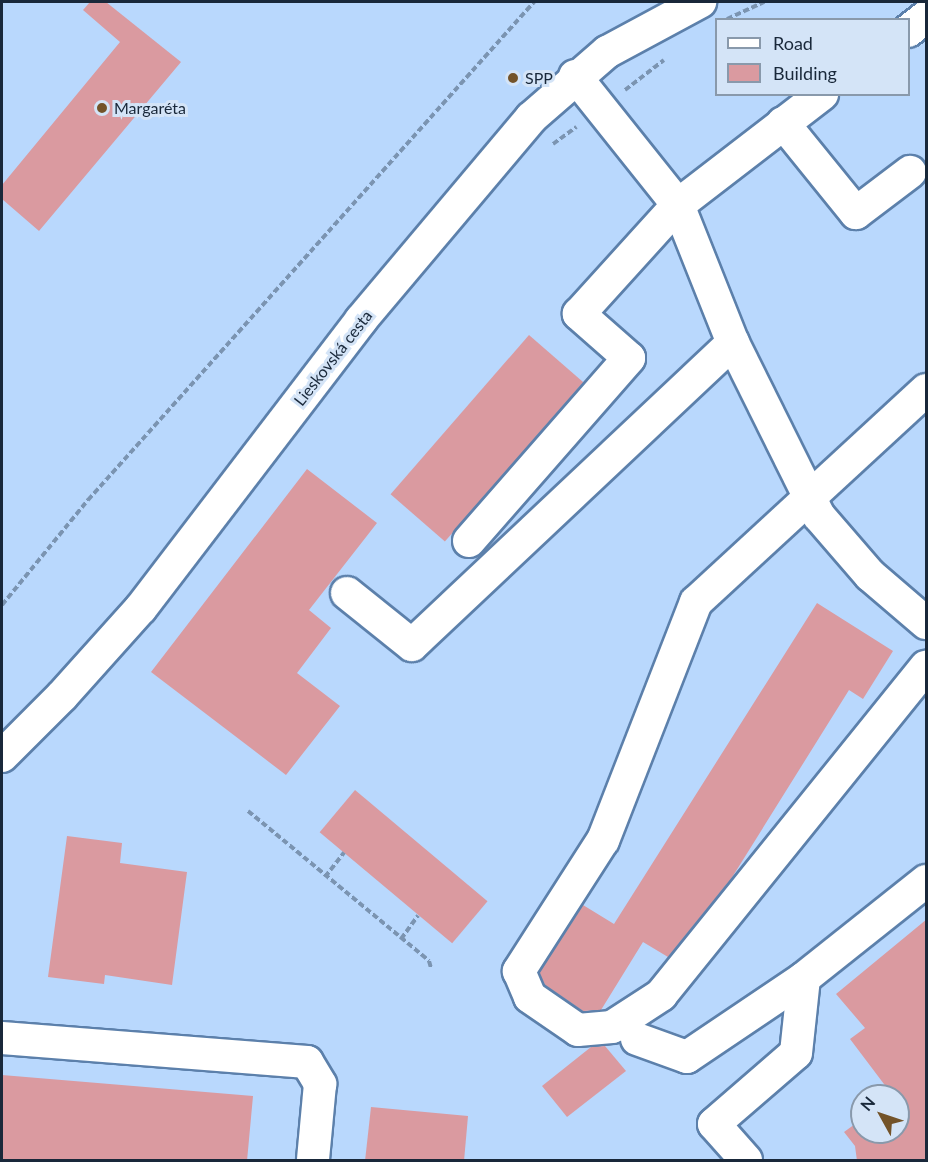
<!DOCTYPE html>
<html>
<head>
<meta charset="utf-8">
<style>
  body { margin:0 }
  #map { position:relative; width:928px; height:1162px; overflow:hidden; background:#b9d8fd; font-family:Lato,sans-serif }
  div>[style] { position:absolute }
  .building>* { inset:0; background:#da9aa0; transform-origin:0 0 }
  .path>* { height:4px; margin-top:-2px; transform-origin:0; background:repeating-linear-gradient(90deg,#7b94b1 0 6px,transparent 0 9px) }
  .roads { filter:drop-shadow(2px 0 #5c80ab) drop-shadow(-2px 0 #5c80ab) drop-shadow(0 2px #5c80ab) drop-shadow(0 -2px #5c80ab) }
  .minor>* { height:32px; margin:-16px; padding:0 16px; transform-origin:16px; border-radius:16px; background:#fff }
  .dots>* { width:16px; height:16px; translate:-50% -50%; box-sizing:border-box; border:3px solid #d4e4f7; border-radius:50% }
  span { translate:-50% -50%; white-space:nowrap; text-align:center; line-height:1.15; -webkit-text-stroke:6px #d4e4f7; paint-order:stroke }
  .poi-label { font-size:16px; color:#19283a }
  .left { translate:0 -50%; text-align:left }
  .street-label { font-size:16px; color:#19283a }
  .frame { position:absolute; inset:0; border:3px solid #19283a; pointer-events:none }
  .legend { position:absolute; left:715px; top:18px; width:195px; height:78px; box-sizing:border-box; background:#d4e4f7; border:2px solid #8999ab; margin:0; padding:8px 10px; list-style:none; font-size:18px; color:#19283a }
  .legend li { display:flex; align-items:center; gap:12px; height:30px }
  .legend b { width:30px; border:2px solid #8999ab }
  .north { position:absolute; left:850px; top:1084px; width:60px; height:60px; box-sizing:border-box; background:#d4e4f7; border:2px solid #8999ab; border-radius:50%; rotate:310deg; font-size:16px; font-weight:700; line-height:24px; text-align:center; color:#19283a }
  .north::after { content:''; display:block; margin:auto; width:21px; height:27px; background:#735329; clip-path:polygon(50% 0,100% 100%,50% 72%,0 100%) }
</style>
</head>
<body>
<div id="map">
  <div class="building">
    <i style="clip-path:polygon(90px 2px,106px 2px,181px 62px,39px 231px,2px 199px,2px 185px,120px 42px,83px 10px)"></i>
    <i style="left:529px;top:335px;width:72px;height:211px;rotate:41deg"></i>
    <i style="clip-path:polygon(307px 469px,377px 523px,309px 610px,331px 628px,297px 673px,340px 706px,286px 775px,151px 672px)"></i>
    <i style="clip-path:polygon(817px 603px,893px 651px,863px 699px,849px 690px,731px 879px,668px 957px,643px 942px,601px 1010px,583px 1011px,545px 985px,539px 973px,583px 905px,614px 924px)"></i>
    <i style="left:355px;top:790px;width:173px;height:55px;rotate:40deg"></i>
    <i style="clip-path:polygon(67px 836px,122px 843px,120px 863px,187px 872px,172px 985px,105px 975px,104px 984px,48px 977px)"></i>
    <i style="clip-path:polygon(927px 919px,927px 1161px,857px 1161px,855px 1146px,844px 1132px,862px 1119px,862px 1132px,898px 1132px,898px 1096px,893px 1096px,850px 1039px,865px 1028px,836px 994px)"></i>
    <i style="clip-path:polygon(605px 1046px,626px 1071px,567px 1117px,542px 1086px,591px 1047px)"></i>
    <i style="clip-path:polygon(2px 1075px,253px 1096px,247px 1161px,2px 1161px)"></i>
    <i style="clip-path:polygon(371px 1107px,468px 1116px,464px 1161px,365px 1161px)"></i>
  </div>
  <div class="path">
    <i style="left:727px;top:19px;width:41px;rotate:-24.7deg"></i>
    <i style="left:625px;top:90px;width:49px;rotate:-37.6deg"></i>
    <i style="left:553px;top:144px;width:29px;rotate:-36deg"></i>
    <i style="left:2px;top:605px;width:136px;rotate:-50.7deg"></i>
    <i style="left:88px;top:500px;width:669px;rotate:-48.15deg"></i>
    <i style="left:248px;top:811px;width:235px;rotate:39.6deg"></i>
    <i style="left:429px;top:961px;width:7px;rotate:74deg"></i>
    <i style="left:325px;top:877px;width:31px;rotate:-52deg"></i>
    <i style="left:401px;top:939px;width:29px;rotate:-54deg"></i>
  </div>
  <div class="roads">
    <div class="minor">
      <i style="left:908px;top:31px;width:23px;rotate:-38deg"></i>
      <i style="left:575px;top:76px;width:165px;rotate:51.4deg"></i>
      <i style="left:678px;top:205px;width:182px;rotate:-37.6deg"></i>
      <i style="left:783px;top:123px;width:116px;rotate:51deg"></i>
      <i style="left:856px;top:213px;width:68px;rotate:-37.2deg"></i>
      <i style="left:926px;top:390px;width:313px;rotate:137.3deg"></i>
      <i style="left:696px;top:602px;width:256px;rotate:111.3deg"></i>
      <i style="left:603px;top:840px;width:156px;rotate:122.7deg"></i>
      <i style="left:519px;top:971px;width:28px;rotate:67deg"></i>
      <i style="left:530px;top:997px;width:58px;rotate:34.5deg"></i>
      <i style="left:578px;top:1030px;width:34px;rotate:-5deg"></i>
      <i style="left:612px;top:1027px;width:59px;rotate:-33.1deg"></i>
      <i style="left:661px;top:995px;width:422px;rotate:-51.1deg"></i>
      <i style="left:469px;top:541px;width:243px;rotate:-48.8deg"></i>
      <i style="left:629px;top:358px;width:67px;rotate:-138.7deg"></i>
      <i style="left:579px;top:314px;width:147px;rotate:-47.8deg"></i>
      <i style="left:678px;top:205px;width:149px;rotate:68.3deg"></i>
      <i style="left:733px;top:343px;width:193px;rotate:63.6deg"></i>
      <i style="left:819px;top:516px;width:78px;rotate:49.2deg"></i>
      <i style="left:870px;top:575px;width:74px;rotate:40.6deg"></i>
      <i style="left:347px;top:593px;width:83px;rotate:38.7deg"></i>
      <i style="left:412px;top:645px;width:441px;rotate:-43.3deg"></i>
      <i style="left:2px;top:756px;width:85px;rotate:-45deg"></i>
      <i style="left:62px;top:696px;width:118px;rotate:-48.1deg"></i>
      <i style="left:141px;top:608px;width:362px;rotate:-52.6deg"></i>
      <i style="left:361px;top:320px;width:264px;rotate:-49.9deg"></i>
      <i style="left:531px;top:118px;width:101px;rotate:-41deg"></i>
      <i style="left:607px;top:52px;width:106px;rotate:-28.3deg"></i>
      <i style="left:2px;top:1038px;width:306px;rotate:4.5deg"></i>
      <i style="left:307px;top:1062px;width:26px;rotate:59deg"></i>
      <i style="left:320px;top:1084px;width:76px;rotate:95.3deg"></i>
      <i style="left:637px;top:1039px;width:53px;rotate:19.8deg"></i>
      <i style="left:687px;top:1057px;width:141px;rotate:-34deg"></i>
      <i style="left:746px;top:1160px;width:48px;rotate:-131.6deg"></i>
      <i style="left:714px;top:1124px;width:108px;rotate:-40.9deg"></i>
      <i style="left:796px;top:1053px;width:75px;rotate:-83.9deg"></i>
      <i style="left:804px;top:978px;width:156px;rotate:-38.5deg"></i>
    </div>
  </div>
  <div class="dots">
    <i style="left:513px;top:78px;background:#735329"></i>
    <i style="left:102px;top:108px;background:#735329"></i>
  </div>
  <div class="poi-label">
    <span class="left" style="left:525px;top:78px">SPP</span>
    <span class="left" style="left:114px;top:108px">Margaréta</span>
  </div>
  <div class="street-label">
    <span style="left:333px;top:358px;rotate:-52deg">Lieskovská cesta</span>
  </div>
  <div class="frame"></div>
  <ul class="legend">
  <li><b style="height:8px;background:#fff"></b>Road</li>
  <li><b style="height:16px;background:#da9aa0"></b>Building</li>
  </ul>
  <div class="north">N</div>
</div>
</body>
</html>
